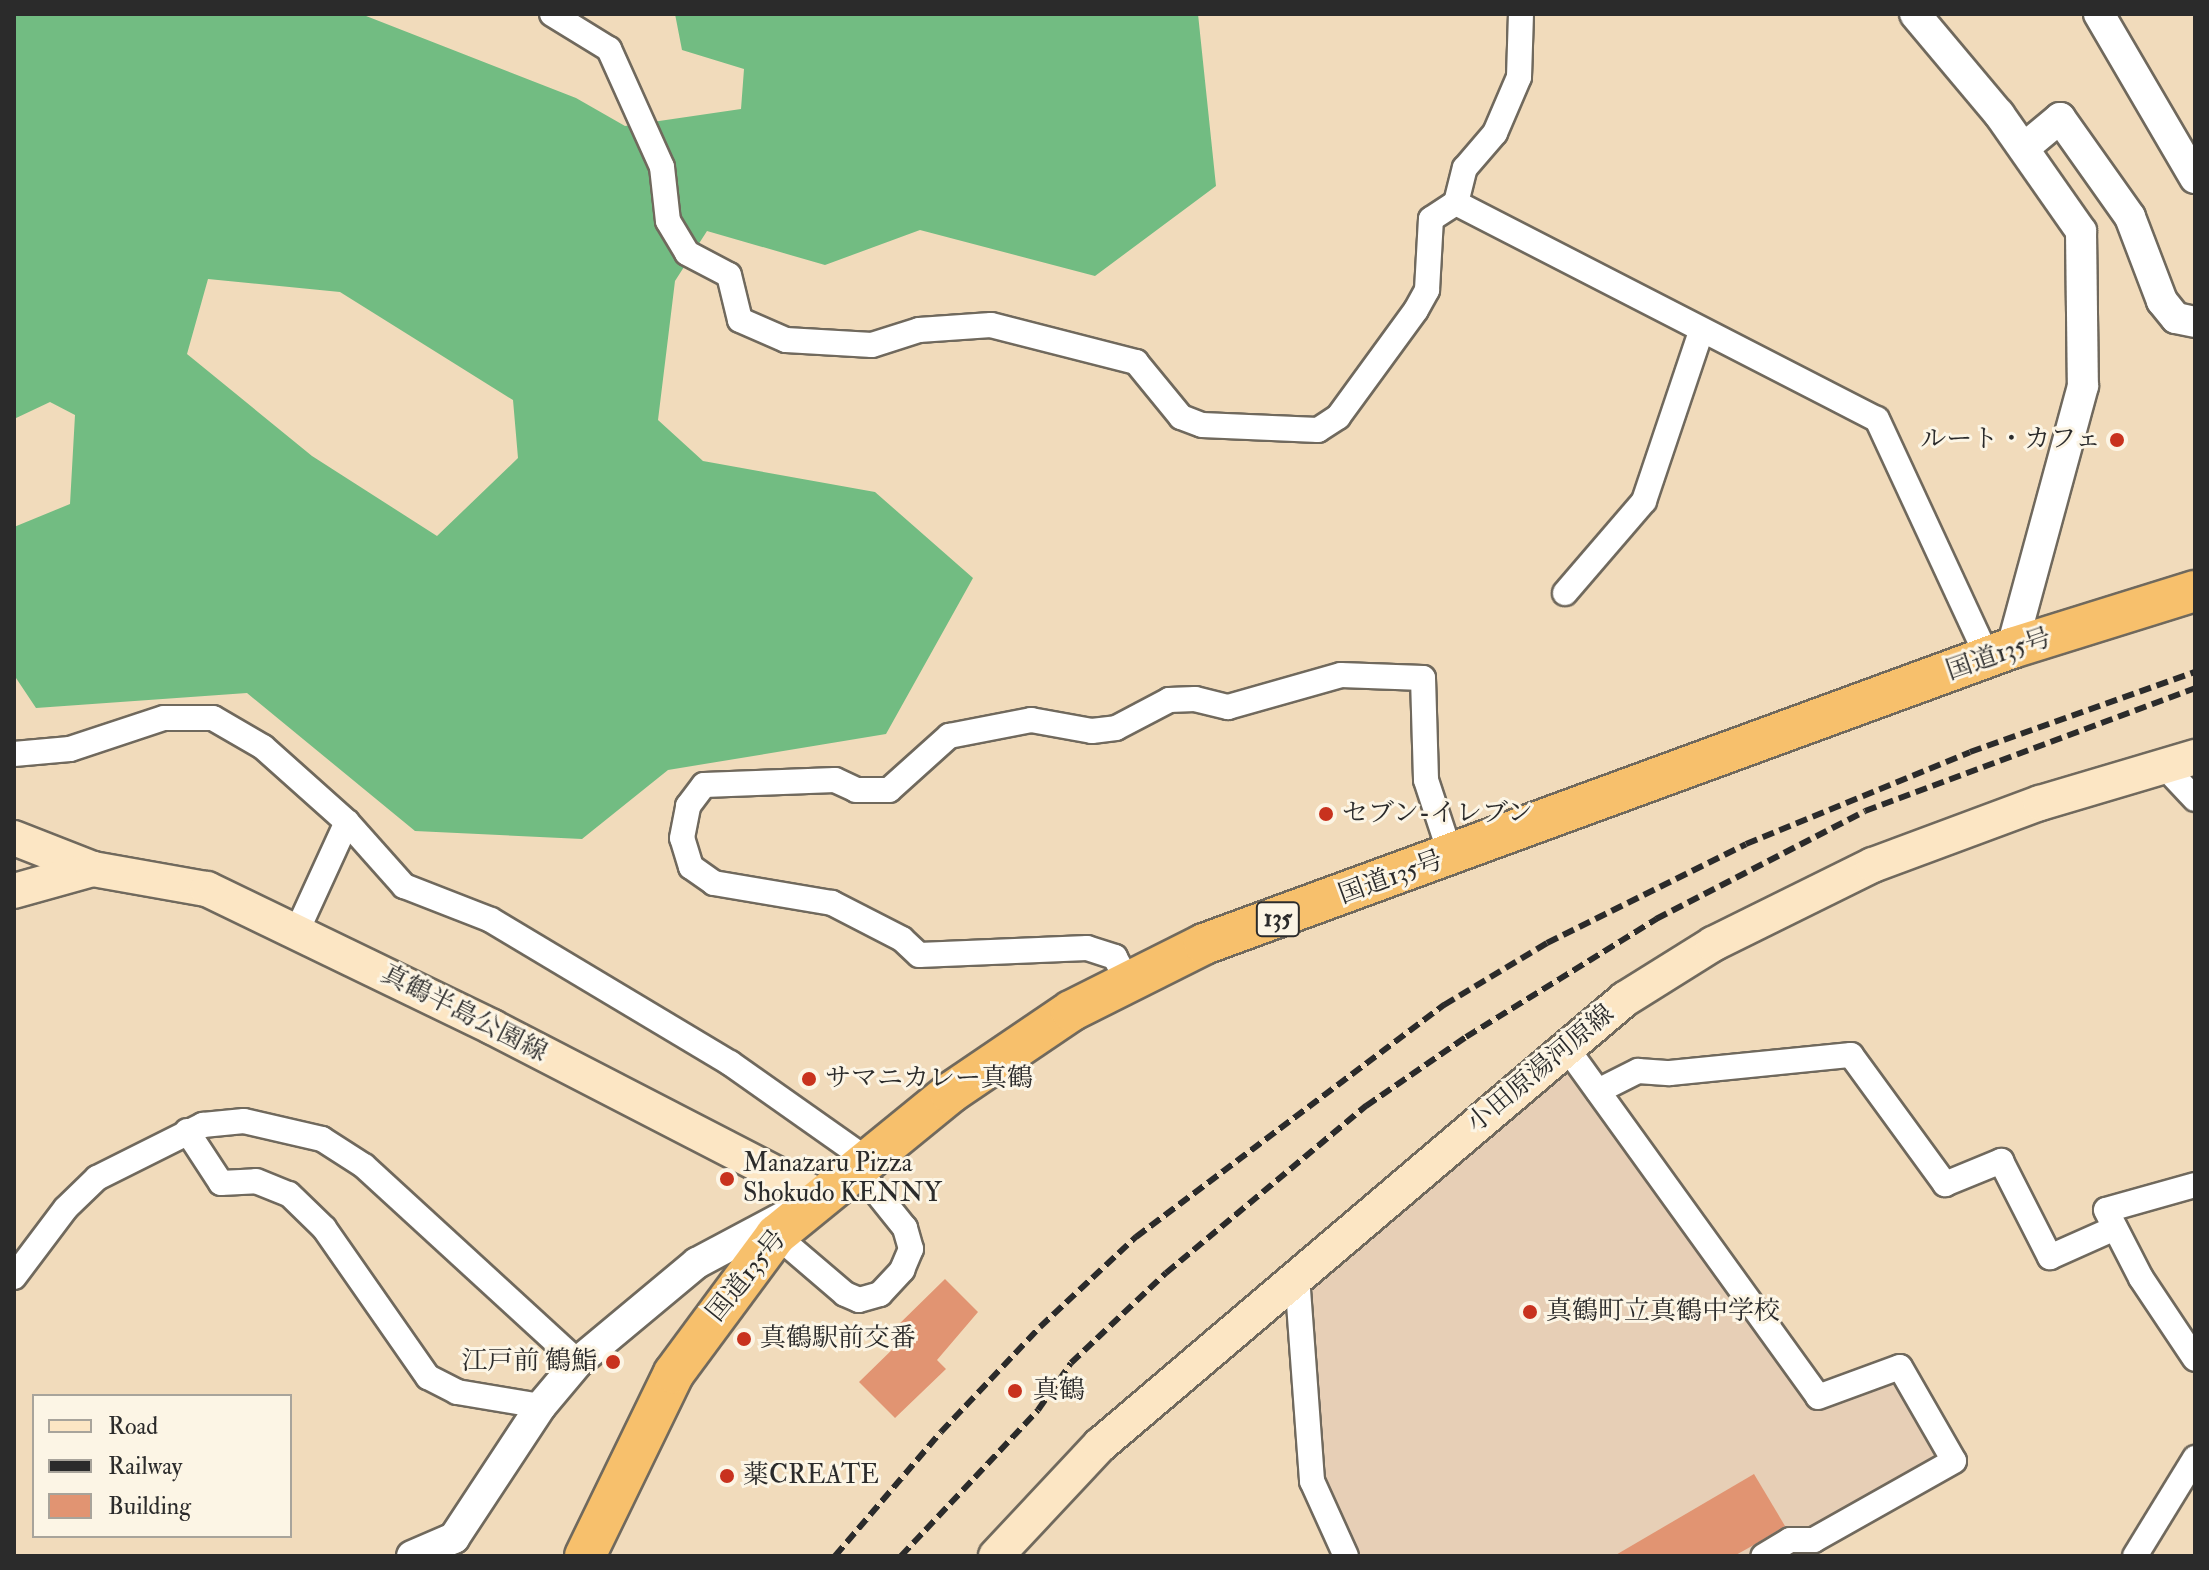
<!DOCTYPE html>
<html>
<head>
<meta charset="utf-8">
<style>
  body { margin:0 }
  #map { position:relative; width:2209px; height:1570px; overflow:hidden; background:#f1dbbb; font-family:"IM FELL Double Pica","Noto Serif JP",serif }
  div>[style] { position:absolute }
  .built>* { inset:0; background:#e7cfb6 }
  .forest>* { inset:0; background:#72bc82 }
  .building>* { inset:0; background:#e19472 }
  .roads { filter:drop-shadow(2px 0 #70695d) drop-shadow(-2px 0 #70695d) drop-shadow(0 2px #70695d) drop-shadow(0 -2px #70695d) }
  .minor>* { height:24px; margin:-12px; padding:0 12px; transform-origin:12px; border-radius:12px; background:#fff }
  .tertiary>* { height:30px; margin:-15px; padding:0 15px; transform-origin:15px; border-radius:15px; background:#fff }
  .secondary>* { height:34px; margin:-17px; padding:0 17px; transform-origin:17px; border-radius:17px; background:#fce6c4 }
  .trunk>* { height:40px; margin:-20px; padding:0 20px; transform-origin:20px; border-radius:20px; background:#f7c06c }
  .rail>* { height:6px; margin-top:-3px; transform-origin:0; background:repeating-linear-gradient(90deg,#2b2b2b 0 12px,transparent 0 18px) }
  .dots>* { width:22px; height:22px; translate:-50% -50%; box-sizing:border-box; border:4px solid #fcf5e5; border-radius:50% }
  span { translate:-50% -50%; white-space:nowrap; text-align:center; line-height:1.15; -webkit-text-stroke:6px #fcf5e5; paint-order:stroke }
  .shield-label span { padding:2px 6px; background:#fcf5e5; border:2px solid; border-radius:6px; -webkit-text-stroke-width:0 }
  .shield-label { font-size:24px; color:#2b2b2b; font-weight:700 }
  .poi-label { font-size:26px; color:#2b2b2b }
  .right { translate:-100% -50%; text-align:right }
  .left { translate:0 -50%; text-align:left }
  .street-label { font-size:26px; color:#2b2b2b }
  .frame { position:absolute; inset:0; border:16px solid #2b2b2b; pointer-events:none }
  .legend { position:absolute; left:32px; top:1394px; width:260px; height:144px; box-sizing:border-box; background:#fcf5e5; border:2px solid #a8a49b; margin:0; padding:10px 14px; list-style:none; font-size:24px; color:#2b2b2b }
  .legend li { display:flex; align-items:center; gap:16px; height:40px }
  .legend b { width:40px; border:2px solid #a8a49b }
</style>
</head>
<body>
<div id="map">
  <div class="built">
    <i style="clip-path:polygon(1566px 1073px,1811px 1398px,1901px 1378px,1941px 1457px,1788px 1544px,1752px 1556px,1359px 1556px,1322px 1483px,1310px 1287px)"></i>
  </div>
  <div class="forest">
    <i style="clip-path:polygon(evenodd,14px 14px,361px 14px,576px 98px,625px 126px,741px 109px,744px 69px,682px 50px,675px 14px,1198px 14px,1216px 186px,1095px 276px,920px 230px,825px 265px,707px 231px,675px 281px,658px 420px,703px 461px,875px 492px,973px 578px,886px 734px,668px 770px,582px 839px,415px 831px,247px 693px,36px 708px,14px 675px,14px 527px,70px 504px,75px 415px,50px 402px,14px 419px,14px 14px,208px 279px,340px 292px,513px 400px,518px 458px,437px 536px,312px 456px,187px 354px,208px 279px)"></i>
  </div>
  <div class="building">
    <i style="clip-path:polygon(945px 1279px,978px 1312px,937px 1360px,946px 1369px,895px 1418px,859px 1382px,902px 1340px,893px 1330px)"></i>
    <i style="clip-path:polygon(1754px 1474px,1785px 1526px,1752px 1546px,1734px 1556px,1614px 1556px)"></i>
  </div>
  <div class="roads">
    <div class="minor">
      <i style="left:552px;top:14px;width:67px;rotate:31.6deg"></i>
      <i style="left:609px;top:49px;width:129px;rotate:65.8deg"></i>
      <i style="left:662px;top:167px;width:54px;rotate:83.7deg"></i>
      <i style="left:668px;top:221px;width:37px;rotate:59deg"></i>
      <i style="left:687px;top:253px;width:47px;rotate:27.6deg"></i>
      <i style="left:729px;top:275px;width:46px;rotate:76.3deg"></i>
      <i style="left:740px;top:320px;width:50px;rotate:23.5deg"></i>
      <i style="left:786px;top:340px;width:86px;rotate:3.3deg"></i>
      <i style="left:872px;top:345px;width:49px;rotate:-17.7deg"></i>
      <i style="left:919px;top:330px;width:72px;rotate:-4deg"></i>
      <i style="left:991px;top:325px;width:150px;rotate:14.3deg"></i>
      <i style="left:1136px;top:362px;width:71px;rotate:50.7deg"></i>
      <i style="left:1181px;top:417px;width:22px;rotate:21deg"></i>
      <i style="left:1202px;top:425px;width:116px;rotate:2.5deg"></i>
      <i style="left:1318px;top:430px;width:24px;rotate:-33deg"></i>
      <i style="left:1338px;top:417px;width:132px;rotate:-53.9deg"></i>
      <i style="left:1416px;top:310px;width:23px;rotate:-61deg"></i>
      <i style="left:1427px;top:290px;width:71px;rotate:-86.8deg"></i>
      <i style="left:1431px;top:219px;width:30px;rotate:-33deg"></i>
      <i style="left:1456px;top:203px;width:473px;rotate:27.2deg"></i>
      <i style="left:1877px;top:419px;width:264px;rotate:65.1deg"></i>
      <i style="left:1456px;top:203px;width:36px;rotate:-76deg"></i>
      <i style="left:1465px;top:168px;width:46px;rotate:-49.4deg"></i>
      <i style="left:1495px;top:133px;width:61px;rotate:-66.8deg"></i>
      <i style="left:1519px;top:77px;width:63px;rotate:-88.2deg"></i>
      <i style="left:1565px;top:593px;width:121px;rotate:-49.3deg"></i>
      <i style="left:1644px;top:501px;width:178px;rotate:-71.4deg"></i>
      <i style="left:14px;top:754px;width:56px;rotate:-5.1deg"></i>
      <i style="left:70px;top:749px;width:99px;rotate:-18.3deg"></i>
      <i style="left:164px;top:718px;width:49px"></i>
      <i style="left:213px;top:718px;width:58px;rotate:30.1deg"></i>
      <i style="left:263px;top:747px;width:113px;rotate:41.8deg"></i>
      <i style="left:347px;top:822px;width:86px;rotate:48.3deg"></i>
      <i style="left:404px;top:886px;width:93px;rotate:21.3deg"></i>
      <i style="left:491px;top:920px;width:279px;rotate:30.9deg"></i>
      <i style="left:730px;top:1063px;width:166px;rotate:35.2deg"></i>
      <i style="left:2164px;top:766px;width:45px;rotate:46.8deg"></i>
      <i style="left:297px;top:931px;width:120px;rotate:-65.4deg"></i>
      <i style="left:1127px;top:980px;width:26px;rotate:-118deg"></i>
      <i style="left:1115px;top:957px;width:29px;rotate:-162deg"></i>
      <i style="left:1087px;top:948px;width:168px;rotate:177.6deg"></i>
      <i style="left:919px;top:955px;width:23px;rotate:-137deg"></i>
      <i style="left:902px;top:939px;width:79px;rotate:-152.8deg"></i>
      <i style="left:832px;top:903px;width:120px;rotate:-170.4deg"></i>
      <i style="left:714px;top:883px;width:28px;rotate:-145deg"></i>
      <i style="left:691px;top:867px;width:30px;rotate:-107deg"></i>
      <i style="left:682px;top:838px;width:33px;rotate:-79deg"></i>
      <i style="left:688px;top:806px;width:26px;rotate:-53deg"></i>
      <i style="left:704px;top:785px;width:131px;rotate:-2.2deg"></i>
      <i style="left:835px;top:780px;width:23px;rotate:25deg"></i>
      <i style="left:856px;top:790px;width:33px"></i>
      <i style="left:889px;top:790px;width:81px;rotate:-42deg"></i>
      <i style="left:949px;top:736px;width:84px;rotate:-11deg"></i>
      <i style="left:1031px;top:720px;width:62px;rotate:10.2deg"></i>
      <i style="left:1092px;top:731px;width:24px;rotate:-7deg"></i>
      <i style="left:1116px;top:728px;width:60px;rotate:-27.8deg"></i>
      <i style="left:1169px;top:700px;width:26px;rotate:-2deg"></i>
      <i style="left:1195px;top:699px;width:34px;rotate:14deg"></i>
      <i style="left:1228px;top:707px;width:117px;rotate:-15.8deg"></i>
      <i style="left:1341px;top:675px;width:82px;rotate:2.1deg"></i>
      <i style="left:1423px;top:678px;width:102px;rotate:88.3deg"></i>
      <i style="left:1426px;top:780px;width:80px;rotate:71.8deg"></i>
      <i style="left:1566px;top:1047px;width:431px;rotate:54.2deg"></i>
      <i style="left:1818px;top:1397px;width:87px;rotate:-20.1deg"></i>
      <i style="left:1900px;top:1367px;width:108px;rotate:60.1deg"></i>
      <i style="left:1954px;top:1461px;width:161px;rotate:150.6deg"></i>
      <i style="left:1814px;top:1540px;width:24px;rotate:180deg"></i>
      <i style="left:1790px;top:1540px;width:31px;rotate:149deg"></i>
      <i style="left:1598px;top:1091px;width:45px;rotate:-26.6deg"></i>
      <i style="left:1638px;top:1071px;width:32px;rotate:4deg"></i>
      <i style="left:1670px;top:1073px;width:182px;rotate:-5.7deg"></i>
      <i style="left:1851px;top:1055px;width:160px;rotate:53.9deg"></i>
      <i style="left:1945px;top:1184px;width:61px;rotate:-22.3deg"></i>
      <i style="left:2001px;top:1161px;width:108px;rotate:63deg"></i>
      <i style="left:2050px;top:1257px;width:71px;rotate:-24deg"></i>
      <i style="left:187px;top:1131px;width:62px;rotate:56.8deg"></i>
      <i style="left:221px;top:1183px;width:35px;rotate:-3deg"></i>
      <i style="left:256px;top:1181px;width:35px;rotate:22deg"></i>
      <i style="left:289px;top:1194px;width:49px;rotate:44.2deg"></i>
      <i style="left:324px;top:1228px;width:182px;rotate:55.1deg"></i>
      <i style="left:428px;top:1377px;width:33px;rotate:27deg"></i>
      <i style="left:457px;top:1392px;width:85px;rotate:9.5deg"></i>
      <i style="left:2195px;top:1185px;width:92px;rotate:164.3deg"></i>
      <i style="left:2106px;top:1210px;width:76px;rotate:62.8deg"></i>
      <i style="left:2141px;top:1278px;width:97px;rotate:56.3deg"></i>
      <i style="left:776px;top:1235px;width:91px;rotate:40.5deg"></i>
      <i style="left:845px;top:1294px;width:15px;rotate:23deg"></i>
      <i style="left:859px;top:1300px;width:22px;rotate:-16deg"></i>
      <i style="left:880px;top:1294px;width:33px;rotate:-47deg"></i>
      <i style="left:902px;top:1270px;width:23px;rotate:-67deg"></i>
      <i style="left:911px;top:1249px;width:22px;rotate:-106deg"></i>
      <i style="left:905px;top:1228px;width:77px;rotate:-128.7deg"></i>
      <i style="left:1297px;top:1276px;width:206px;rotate:85.8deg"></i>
      <i style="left:1312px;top:1481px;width:82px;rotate:65.6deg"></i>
      <i style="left:14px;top:1277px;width:86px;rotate:-53deg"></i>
      <i style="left:66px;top:1208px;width:43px;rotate:-44.1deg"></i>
      <i style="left:97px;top:1178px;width:119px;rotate:-26.6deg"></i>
      <i style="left:203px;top:1125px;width:41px;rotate:-5.6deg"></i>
      <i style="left:244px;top:1121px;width:80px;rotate:13deg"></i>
      <i style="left:322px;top:1139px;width:50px;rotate:32.7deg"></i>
      <i style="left:364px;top:1166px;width:290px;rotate:42.5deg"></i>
      <i style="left:2135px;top:1556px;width:115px;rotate:-58.5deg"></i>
    </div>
    <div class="tertiary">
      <i style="left:1915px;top:14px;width:131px;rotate:50deg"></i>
      <i style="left:1999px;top:114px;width:143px;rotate:55deg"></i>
      <i style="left:2081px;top:231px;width:155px;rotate:89.3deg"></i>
      <i style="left:2083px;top:386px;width:271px;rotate:105.2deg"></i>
      <i style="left:2099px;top:14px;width:190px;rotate:59.7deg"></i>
      <i style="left:2024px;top:148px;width:47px;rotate:-39.8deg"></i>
      <i style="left:2060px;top:118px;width:121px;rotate:54.7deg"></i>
      <i style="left:2130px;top:217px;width:90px;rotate:69.1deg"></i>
      <i style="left:2162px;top:301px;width:22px;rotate:51deg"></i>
      <i style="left:2176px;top:318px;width:19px;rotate:12deg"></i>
      <i style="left:412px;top:1556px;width:46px;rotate:-23.2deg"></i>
      <i style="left:454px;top:1538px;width:158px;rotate:-56.6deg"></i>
      <i style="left:541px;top:1406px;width:57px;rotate:-49.9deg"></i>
      <i style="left:578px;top:1362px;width:155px;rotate:-39.8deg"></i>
      <i style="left:697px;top:1263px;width:102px;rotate:-28.1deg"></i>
    </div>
    <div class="secondary">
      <i style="left:14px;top:838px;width:85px;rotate:21.4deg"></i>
      <i style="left:14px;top:891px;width:82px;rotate:-15.6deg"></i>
      <i style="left:93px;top:869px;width:116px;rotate:10deg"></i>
      <i style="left:207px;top:889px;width:317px;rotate:25.8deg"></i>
      <i style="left:492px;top:1027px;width:370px;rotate:27.3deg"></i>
      <i style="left:996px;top:1556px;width:152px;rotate:-46.9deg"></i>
      <i style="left:1100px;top:1445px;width:689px;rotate:-40.35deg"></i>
      <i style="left:1625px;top:999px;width:104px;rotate:-32deg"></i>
      <i style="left:1713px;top:944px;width:178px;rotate:-26.3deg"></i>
      <i style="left:1873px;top:865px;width:178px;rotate:-20.4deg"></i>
      <i style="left:2040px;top:803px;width:162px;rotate:-16.5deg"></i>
    </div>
    <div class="trunk">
      <i style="left:585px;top:1556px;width:203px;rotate:-64.1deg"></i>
      <i style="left:674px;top:1373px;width:172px;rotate:-53.5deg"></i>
      <i style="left:776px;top:1235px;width:225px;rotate:-39.2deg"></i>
      <i style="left:950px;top:1093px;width:146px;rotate:-34.1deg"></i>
      <i style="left:1071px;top:1011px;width:149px;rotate:-26.7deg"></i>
      <i style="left:1204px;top:944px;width:861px;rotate:-20.12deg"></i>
      <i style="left:2012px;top:648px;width:192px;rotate:-17.3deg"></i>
    </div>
  </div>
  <div class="rail">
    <i style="left:835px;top:1556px;width:163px;rotate:-49.5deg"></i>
    <i style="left:941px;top:1432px;width:144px;rotate:-46.7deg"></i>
    <i style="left:1040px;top:1327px;width:132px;rotate:-43.2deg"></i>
    <i style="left:1136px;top:1237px;width:386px;rotate:-37deg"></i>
    <i style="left:1444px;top:1005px;width:120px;rotate:-31deg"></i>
    <i style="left:1547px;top:943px;width:222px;rotate:-26.4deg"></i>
    <i style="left:1746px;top:844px;width:242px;rotate:-22.3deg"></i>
    <i style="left:1970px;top:752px;width:239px;rotate:-19.6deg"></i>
    <i style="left:901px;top:1556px;width:200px;rotate:-46.8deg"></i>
    <i style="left:1038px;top:1410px;width:57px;rotate:-54.9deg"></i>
    <i style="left:1071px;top:1363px;width:131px;rotate:-43.5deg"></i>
    <i style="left:1166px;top:1273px;width:261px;rotate:-39.9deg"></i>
    <i style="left:1366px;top:1106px;width:121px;rotate:-34.6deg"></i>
    <i style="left:1466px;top:1037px;width:224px;rotate:-31.8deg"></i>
    <i style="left:1656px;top:919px;width:235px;rotate:-27.3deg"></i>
    <i style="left:1865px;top:811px;width:352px;rotate:-20.4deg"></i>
  </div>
  <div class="dots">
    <i style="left:2117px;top:440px;background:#c8321e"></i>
    <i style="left:1326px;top:814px;background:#c8321e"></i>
    <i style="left:809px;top:1079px;background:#c8321e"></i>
    <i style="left:727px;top:1179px;background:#c8321e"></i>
    <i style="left:1530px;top:1312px;background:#c8321e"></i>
    <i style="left:744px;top:1339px;background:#c8321e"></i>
    <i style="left:613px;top:1362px;background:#c8321e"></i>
    <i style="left:1015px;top:1391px;background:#c8321e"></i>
    <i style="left:727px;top:1476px;background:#c8321e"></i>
  </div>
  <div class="shield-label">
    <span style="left:1278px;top:919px">135</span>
  </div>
  <div class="poi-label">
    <span class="right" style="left:2101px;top:440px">ルート・カフェ</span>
    <span class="left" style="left:1342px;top:814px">セブン-イレブン</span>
    <span class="left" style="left:825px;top:1079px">サマニカレー真鶴</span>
    <span class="left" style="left:743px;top:1179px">Manazaru Pizza<br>Shokudo KENNY</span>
    <span class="left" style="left:1546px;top:1312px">真鶴町立真鶴中学校</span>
    <span class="left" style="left:760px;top:1339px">真鶴駅前交番</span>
    <span class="right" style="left:597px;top:1362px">江戸前 鶴鮨</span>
    <span class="left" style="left:1033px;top:1391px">真鶴</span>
    <span class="left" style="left:743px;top:1476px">薬CREATE</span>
  </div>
  <div class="street-label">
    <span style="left:1999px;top:655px;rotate:-19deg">国道135号</span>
    <span style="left:1391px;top:878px;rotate:-20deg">国道135号</span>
    <span style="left:464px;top:1014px;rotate:27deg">真鶴半島公園線</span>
    <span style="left:1541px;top:1069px;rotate:-40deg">小田原湯河原線</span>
    <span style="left:747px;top:1276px;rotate:-51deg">国道135号</span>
  </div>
  <div class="frame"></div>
  <ul class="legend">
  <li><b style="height:10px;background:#fce6c4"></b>Road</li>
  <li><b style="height:10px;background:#2b2b2b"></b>Railway</li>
  <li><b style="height:22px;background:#e19472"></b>Building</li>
  </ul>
</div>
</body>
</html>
